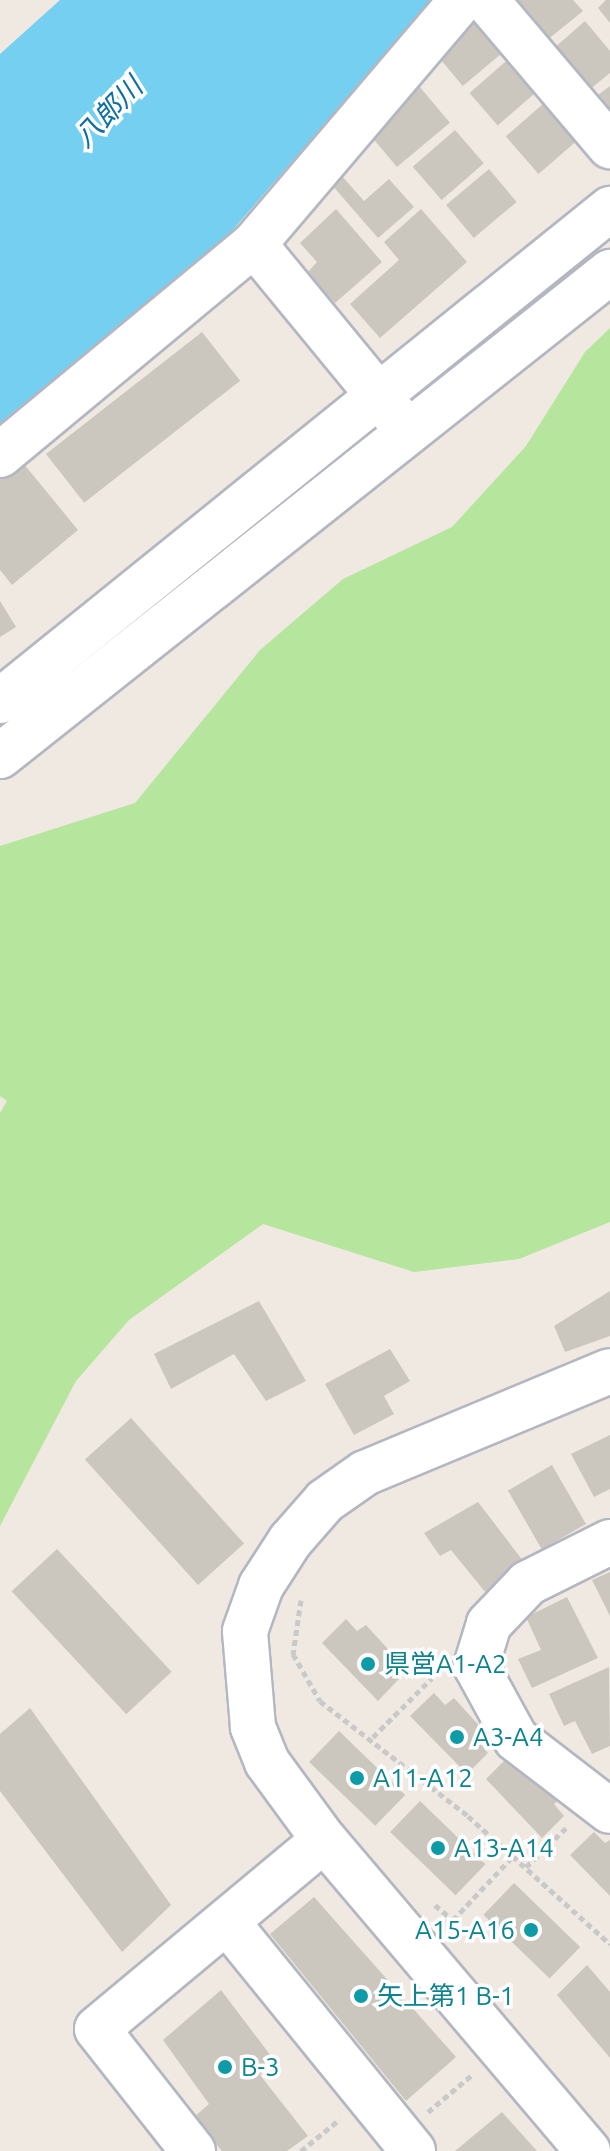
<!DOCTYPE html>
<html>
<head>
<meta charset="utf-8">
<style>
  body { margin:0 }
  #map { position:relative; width:610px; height:2151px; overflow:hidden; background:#efe9e1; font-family:Ubuntu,"Noto Sans JP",sans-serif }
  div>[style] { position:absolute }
  .green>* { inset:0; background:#b6e59e }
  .water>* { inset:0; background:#75cff0 }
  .building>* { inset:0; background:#cbc7bf; transform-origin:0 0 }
  .path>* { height:5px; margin-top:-2.5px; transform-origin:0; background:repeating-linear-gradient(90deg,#c9c9c9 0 6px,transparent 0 10px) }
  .roads { filter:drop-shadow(2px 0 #b4b7c1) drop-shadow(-2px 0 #b4b7c1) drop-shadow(0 2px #b4b7c1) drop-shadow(0 -2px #b4b7c1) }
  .minor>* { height:44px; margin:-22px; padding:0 22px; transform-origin:22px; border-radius:22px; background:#fff }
  .dots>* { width:22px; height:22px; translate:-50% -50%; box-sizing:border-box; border:4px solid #fff; border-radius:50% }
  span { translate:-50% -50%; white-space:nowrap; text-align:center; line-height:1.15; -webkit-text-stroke:7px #fff; paint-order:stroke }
  .culture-label { font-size:26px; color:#0d838f }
  .left { translate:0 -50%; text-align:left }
  .right { translate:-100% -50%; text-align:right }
  .water-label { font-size:28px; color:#0d6fa3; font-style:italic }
</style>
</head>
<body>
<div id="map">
  <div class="green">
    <i style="clip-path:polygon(610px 328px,610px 1222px,519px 1259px,414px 1272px,263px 1224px,129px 1320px,76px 1381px,0 1526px,0 1113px,7px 1101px,0 1096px,0 846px,135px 803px,260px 650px,343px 579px,452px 527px,526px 446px,585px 352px)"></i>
  </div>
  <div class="water">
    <i style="clip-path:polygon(60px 0,432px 0,217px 248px,0 435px,0 54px)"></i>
  </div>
  <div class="building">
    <i style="clip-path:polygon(511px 0,573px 0,583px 11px,546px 41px)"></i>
    <i style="clip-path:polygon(606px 0,610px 0,610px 23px,598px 8px)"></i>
    <i style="left:478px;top:17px;width:43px;height:56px;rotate:50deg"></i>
    <i style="clip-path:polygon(585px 21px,610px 51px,610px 73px,588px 91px,553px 49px)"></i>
    <i style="left:511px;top:57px;width:43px;height:55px;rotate:49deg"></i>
    <i style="left:419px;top:86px;width:48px;height:69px;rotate:50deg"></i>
    <i style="clip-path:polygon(610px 86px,610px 125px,590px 101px)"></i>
    <i style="left:551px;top:97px;width:50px;height:60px;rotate:49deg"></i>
    <i style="left:455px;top:130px;width:44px;height:56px;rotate:49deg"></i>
    <i style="left:489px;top:169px;width:43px;height:56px;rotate:50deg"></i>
    <i style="clip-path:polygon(341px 175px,364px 201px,389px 179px,414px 207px,378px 238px,331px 184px)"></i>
    <i style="clip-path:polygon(336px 209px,382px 262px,335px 303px,307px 273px,317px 262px,300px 243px)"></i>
    <i style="clip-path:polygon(421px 209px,467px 262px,380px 338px,350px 304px,399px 260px,384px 242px)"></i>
    <i style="left:202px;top:332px;width:62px;height:198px;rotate:52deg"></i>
    <i style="clip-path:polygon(19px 458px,78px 530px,12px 585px,0 570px,0 473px)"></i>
    <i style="clip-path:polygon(0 601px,16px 627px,0 637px)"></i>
    <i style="clip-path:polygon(610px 1291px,610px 1336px,565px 1352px,554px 1326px)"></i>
    <i style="clip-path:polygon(259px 1301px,306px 1381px,266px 1401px,234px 1354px,171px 1389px,154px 1354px)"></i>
    <i style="clip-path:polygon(390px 1349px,410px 1381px,384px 1396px,394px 1414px,354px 1435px,325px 1384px)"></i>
    <i style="left:131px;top:1418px;width:169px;height:62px;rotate:48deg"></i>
    <i style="clip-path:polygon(610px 1435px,610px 1489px,594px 1497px,571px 1454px)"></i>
    <i style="left:552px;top:1465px;width:68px;height:51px;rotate:60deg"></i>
    <i style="clip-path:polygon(478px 1502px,524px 1562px,486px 1593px,451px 1550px,440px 1556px,424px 1533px)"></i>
    <i style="left:57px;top:1549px;width:168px;height:62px;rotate:47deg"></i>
    <i style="clip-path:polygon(610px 1572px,610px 1616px,592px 1580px)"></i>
    <i style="clip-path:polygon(567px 1597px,598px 1658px,532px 1688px,518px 1659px,541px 1650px,526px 1617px)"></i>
    <i style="clip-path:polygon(346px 1619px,357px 1631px,366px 1625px,398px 1660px,389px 1668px,399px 1679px,378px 1701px,322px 1643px)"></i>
    <i style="clip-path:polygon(609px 1667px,610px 1746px,592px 1754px,575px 1721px,564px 1726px,549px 1694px)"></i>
    <i style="clip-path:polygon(434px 1693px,445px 1705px,454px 1698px,486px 1733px,478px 1741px,488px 1753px,467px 1774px,410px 1716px)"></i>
    <i style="clip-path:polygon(30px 1708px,171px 1905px,122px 1952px,0 1791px,0 1734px)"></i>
    <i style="left:339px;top:1731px;width:92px;height:43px;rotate:44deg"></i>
    <i style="clip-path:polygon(509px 1756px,562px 1797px,554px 1804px,564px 1816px,542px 1838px,486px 1779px)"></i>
    <i style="left:420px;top:1801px;width:91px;height:43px;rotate:44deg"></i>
    <i style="clip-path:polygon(594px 1832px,605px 1843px,610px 1840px,610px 1896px,570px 1855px)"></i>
    <i style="left:514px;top:1883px;width:92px;height:44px;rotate:44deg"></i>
    <i style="clip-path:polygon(314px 1897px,456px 2057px,406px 2101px,270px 1934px)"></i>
    <i style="clip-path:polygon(587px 1965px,610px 1992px,610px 2058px,557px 1995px)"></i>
    <i style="clip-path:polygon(221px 1990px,274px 2060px,260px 2075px,308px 2136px,287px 2151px,222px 2151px,194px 2117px,209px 2104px,163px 2040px)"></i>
    <i style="clip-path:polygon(502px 2112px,537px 2151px,455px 2151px)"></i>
  </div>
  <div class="path">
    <i style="left:301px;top:1600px;width:55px;rotate:98.4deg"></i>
    <i style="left:293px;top:1654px;width:54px;rotate:60.1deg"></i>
    <i style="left:320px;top:1701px;width:187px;rotate:37.8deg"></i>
    <i style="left:468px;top:1816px;width:191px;rotate:42deg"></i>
    <i style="left:373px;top:1737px;width:83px;rotate:-45deg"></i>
    <i style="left:526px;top:1867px;width:59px;rotate:-44.3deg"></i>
    <i style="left:435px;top:1905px;width:23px;rotate:40deg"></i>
    <i style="left:453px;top:1920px;width:88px;rotate:-46.8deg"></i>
    <i style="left:428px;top:2112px;width:59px;rotate:-40.2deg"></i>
    <i style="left:301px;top:2151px;width:50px;rotate:-39.4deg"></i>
  </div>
  <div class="roads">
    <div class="minor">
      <i style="left:486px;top:0;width:192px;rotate:49.7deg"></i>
      <i style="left:254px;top:244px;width:225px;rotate:50.6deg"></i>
      <i style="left:0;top:455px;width:330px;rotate:-39.7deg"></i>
      <i style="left:254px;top:244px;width:321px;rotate:-49.6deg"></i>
      <i style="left:0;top:701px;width:784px;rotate:-38.89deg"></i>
      <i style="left:0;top:756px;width:779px;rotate:-38.43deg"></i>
      <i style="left:610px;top:1542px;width:92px;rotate:153.4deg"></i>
      <i style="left:528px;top:1583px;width:57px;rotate:133.6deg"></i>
      <i style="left:489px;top:1624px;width:44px;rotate:107.2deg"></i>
      <i style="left:476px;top:1666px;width:83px;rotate:61.3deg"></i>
      <i style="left:516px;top:1739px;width:118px;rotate:37.5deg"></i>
      <i style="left:227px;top:1922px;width:295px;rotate:50.9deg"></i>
      <i style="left:193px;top:2151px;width:155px;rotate:-128.2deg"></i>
      <i style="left:97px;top:2029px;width:295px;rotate:-39.8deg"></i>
      <i style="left:588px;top:2151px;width:408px;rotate:-130.3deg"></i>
      <i style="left:324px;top:1840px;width:97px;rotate:-126.2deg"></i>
      <i style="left:267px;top:1762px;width:38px;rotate:-112deg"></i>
      <i style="left:253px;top:1727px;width:96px;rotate:-94.8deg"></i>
      <i style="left:245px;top:1631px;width:48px;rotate:-70.4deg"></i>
      <i style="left:261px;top:1586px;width:54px;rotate:-57.2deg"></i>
      <i style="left:290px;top:1541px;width:53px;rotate:-48.8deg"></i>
      <i style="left:325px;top:1501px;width:49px;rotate:-35deg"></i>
      <i style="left:365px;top:1473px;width:265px;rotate:-22.6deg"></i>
    </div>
  </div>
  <div class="dots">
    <i style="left:368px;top:1664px;background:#0f9aa8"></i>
    <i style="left:457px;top:1737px;background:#0f9aa8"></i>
    <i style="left:357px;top:1778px;background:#0f9aa8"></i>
    <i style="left:438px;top:1848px;background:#0f9aa8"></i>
    <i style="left:531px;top:1930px;background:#0f9aa8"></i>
    <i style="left:361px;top:1996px;background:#0f9aa8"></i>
    <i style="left:225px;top:2067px;background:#0f9aa8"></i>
  </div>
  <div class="culture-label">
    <span class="left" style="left:384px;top:1664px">県営A1-A2</span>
    <span class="left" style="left:473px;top:1737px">A3-A4</span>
    <span class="left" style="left:373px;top:1778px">A11-A12</span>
    <span class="left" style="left:454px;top:1848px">A13-A14</span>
    <span class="right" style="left:515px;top:1930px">A15-A16</span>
    <span class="left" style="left:377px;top:1996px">矢上第1 B-1</span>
    <span class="left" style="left:241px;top:2067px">B-3</span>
  </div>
  <div class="water-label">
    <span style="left:108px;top:112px;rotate:-46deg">八郎川</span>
  </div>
</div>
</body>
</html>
